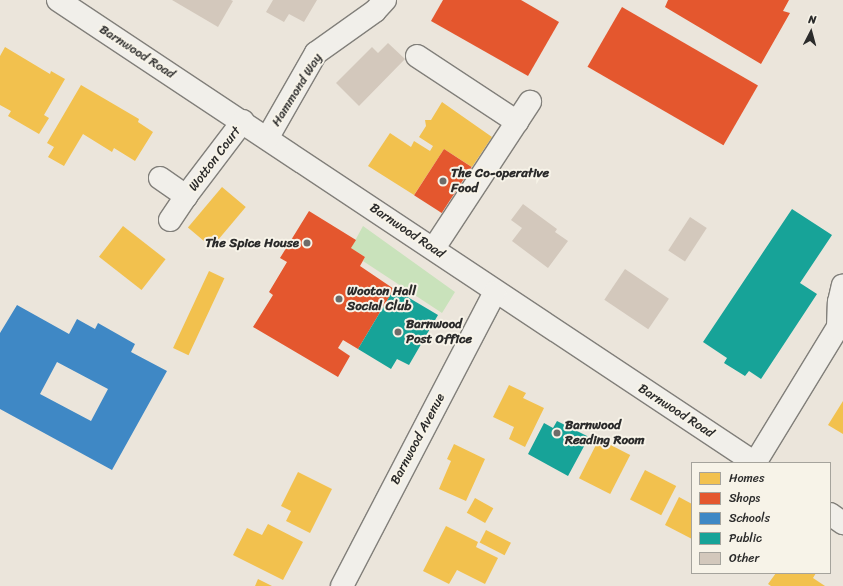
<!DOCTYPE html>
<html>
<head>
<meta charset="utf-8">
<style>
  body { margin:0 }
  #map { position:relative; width:843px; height:586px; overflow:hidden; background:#ebe5db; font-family:Sriracha,sans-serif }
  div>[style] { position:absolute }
  .green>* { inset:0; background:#c9e2bb }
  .homes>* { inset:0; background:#f2c14e; transform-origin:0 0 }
  .shops>* { inset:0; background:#e4572e; transform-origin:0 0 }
  .schools>* { inset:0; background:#3f88c5 }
  .public>* { inset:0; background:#17a398 }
  .building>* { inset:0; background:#d3c8bc; transform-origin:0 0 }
  .roads { filter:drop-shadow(1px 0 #817f7a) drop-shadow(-1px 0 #817f7a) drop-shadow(0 1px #817f7a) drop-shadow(0 -1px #817f7a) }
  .minor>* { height:22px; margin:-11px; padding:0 11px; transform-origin:11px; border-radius:11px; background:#f1efea }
  .dots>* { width:11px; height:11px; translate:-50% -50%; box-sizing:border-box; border:2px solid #f7f3e8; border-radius:50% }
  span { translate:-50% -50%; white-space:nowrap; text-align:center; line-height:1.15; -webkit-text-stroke:4px #f7f3e8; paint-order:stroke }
  .street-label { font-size:13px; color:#2b2b2b }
  .poi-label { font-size:13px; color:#2b2b2b; font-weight:700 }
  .left { translate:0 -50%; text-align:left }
  .right { translate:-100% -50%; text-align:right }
  .legend { position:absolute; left:691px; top:462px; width:140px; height:112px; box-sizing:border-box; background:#f7f3e8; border:1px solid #a5a39c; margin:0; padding:5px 7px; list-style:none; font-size:12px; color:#2b2b2b }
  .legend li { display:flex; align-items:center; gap:8px; height:20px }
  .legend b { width:20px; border:1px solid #a5a39c }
  .north { position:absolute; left:791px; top:12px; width:40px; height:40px; -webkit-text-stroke:3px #f7f3e8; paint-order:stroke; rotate:6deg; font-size:11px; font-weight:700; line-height:16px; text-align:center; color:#2b2b2b }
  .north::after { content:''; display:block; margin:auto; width:14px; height:18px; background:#2b2b2b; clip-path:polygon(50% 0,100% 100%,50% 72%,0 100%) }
</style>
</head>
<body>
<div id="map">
  <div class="green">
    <i style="clip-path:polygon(363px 226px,455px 292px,442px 313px,363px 261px,365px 257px,351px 248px)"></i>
  </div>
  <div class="homes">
    <i style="clip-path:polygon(5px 47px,50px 74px,51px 71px,65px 79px,44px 115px,49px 118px,39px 134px,8px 116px,11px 111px,0 105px,0 56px)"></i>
    <i style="clip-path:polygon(81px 85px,139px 119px,138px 122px,153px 132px,135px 161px,114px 148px,112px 152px,83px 134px,64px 166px,48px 157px,54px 147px,47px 143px)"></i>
    <i style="clip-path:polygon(442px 102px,492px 137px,472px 167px,444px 149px,414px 195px,368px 166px,390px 133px,411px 147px,414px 141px,430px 151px,433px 146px,419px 137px,426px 126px,425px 120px,431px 120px)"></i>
    <i style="left:222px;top:187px;width:31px;height:53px;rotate:40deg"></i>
    <i style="left:123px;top:226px;width:54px;height:39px;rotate:38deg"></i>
    <i style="left:209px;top:271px;width:17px;height:85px;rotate:25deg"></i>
    <i style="clip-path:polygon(509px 385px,526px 393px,523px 398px,544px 408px,525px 447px,509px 439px,514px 427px,493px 417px)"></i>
    <i style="clip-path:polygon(843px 401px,843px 434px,828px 425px)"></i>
    <i style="left:599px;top:439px;width:35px;height:44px;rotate:27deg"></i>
    <i style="clip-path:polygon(454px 444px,485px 459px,466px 501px,439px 489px,451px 461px,447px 459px)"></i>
    <i style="left:645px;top:470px;width:35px;height:33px;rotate:27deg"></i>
    <i style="clip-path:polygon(298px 472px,332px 489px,310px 533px,286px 521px,291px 511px,281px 506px)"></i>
    <i style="clip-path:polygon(679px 497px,692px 504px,692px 539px,665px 525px)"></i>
    <i style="left:475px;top:498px;width:21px;height:17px;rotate:29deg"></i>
    <i style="clip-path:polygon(268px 524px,303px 542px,283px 580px,233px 555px,247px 528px,262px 535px)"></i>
    <i style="clip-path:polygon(446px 526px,478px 542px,476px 547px,498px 558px,485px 584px,457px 570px,449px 584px,423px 571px)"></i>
    <i style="left:486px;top:530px;width:28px;height:14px;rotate:27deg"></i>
    <i style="clip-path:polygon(776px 573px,816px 573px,813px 578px,825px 586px,771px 586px,768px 584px)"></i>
    <i style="clip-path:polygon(258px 579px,272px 586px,255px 586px)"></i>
  </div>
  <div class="shops">
    <i style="clip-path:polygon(443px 0,521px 0,559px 22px,528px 76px,431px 21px)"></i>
    <i style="clip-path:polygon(668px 0,789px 0,783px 11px,790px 13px,761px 64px,665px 7px)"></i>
    <i style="left:622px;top:7px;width:157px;height:69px;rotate:30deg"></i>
    <i style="left:444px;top:149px;width:33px;height:55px;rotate:33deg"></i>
    <i style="clip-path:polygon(309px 211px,356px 240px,351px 248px,365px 257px,360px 266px,394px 289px,358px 349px,343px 340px,338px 348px,350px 356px,338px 377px,253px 327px,273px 295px,269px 292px,287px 262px,280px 258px)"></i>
  </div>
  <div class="schools">
    <i style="clip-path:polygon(evenodd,17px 305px,69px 334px,77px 319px,95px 329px,98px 323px,135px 344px,131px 352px,167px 371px,112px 470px,0 409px,0 333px,17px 305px,57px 362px,108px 389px,91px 421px,40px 394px,57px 362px)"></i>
  </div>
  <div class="public">
    <i style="clip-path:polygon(792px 209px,832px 235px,800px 283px,817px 294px,761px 379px,749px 371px,745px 376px,724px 363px,727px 358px,703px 342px)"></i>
    <i style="clip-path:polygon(394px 289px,438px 315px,409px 365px,397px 359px,391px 369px,358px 349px)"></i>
    <i style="clip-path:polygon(557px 421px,589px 437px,568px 476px,528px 454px,544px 423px,553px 428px)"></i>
  </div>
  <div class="building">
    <i style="clip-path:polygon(172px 0,231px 0,233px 1px,218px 27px)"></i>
    <i style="clip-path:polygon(273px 0,317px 0,304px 22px,289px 14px,284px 22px,266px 12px)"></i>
    <i style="clip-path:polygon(388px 43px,405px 59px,359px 106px,336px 83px,372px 47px,378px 53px)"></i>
    <i style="clip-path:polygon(523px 204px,557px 229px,555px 232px,568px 241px,548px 268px,512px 241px,522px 228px,511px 220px)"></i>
    <i style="left:690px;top:217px;width:20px;height:40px;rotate:33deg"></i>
    <i style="left:625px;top:269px;width:53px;height:37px;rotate:34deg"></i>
  </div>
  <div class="roads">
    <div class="minor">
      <i style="left:58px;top:0;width:837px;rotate:33.6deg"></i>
      <i style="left:417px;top:56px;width:120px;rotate:33.4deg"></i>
      <i style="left:268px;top:137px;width:97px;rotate:-60.3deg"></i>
      <i style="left:316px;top:53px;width:72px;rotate:-35.4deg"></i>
      <i style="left:375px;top:11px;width:15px;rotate:-48deg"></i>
      <i style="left:160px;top:178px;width:32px;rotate:35deg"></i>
      <i style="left:186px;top:196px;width:94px;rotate:-52.8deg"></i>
      <i style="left:170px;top:220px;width:29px;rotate:-56deg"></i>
      <i style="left:434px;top:248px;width:175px;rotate:-56.7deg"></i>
      <i style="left:755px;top:463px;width:159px;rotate:-58.6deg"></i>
      <i style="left:838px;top:327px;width:25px;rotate:-88deg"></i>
      <i style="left:839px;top:302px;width:17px;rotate:-77deg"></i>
      <i style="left:830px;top:514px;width:16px;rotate:35deg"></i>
      <i style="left:342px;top:586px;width:331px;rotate:-62.5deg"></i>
    </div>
  </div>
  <div class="dots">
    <i style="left:443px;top:181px;background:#6e6c69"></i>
    <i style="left:307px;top:243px;background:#6e6c69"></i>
    <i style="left:339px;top:299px;background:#6e6c69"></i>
    <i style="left:398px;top:332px;background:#6e6c69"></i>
    <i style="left:557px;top:433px;background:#6e6c69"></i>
  </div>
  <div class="street-label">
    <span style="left:137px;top:52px;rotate:33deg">Barnwood Road</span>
    <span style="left:297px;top:90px;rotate:-58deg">Hammond Way</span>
    <span style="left:215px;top:159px;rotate:-53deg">Wotton Court</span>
    <span style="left:407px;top:231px;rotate:34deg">Barnwood Road</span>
    <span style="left:676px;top:411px;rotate:33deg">Barnwood Road</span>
    <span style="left:418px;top:439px;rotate:-62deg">Barnwood Avenue</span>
  </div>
  <div class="poi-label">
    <span class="left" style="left:451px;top:181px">The Co-operative<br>Food</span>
    <span class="right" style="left:299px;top:243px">The Spice House</span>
    <span class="left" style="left:347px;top:299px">Wooton Hall<br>Social Club</span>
    <span class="left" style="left:406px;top:332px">Barnwood<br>Post Office</span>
    <span class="left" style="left:565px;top:433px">Barnwood<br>Reading Room</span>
  </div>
  <ul class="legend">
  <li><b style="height:11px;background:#f2c14e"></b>Homes</li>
  <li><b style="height:11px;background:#e4572e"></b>Shops</li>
  <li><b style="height:11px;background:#3f88c5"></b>Schools</li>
  <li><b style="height:11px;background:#17a398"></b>Public</li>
  <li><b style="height:11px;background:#d3c8bc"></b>Other</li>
  </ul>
  <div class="north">N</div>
</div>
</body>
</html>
